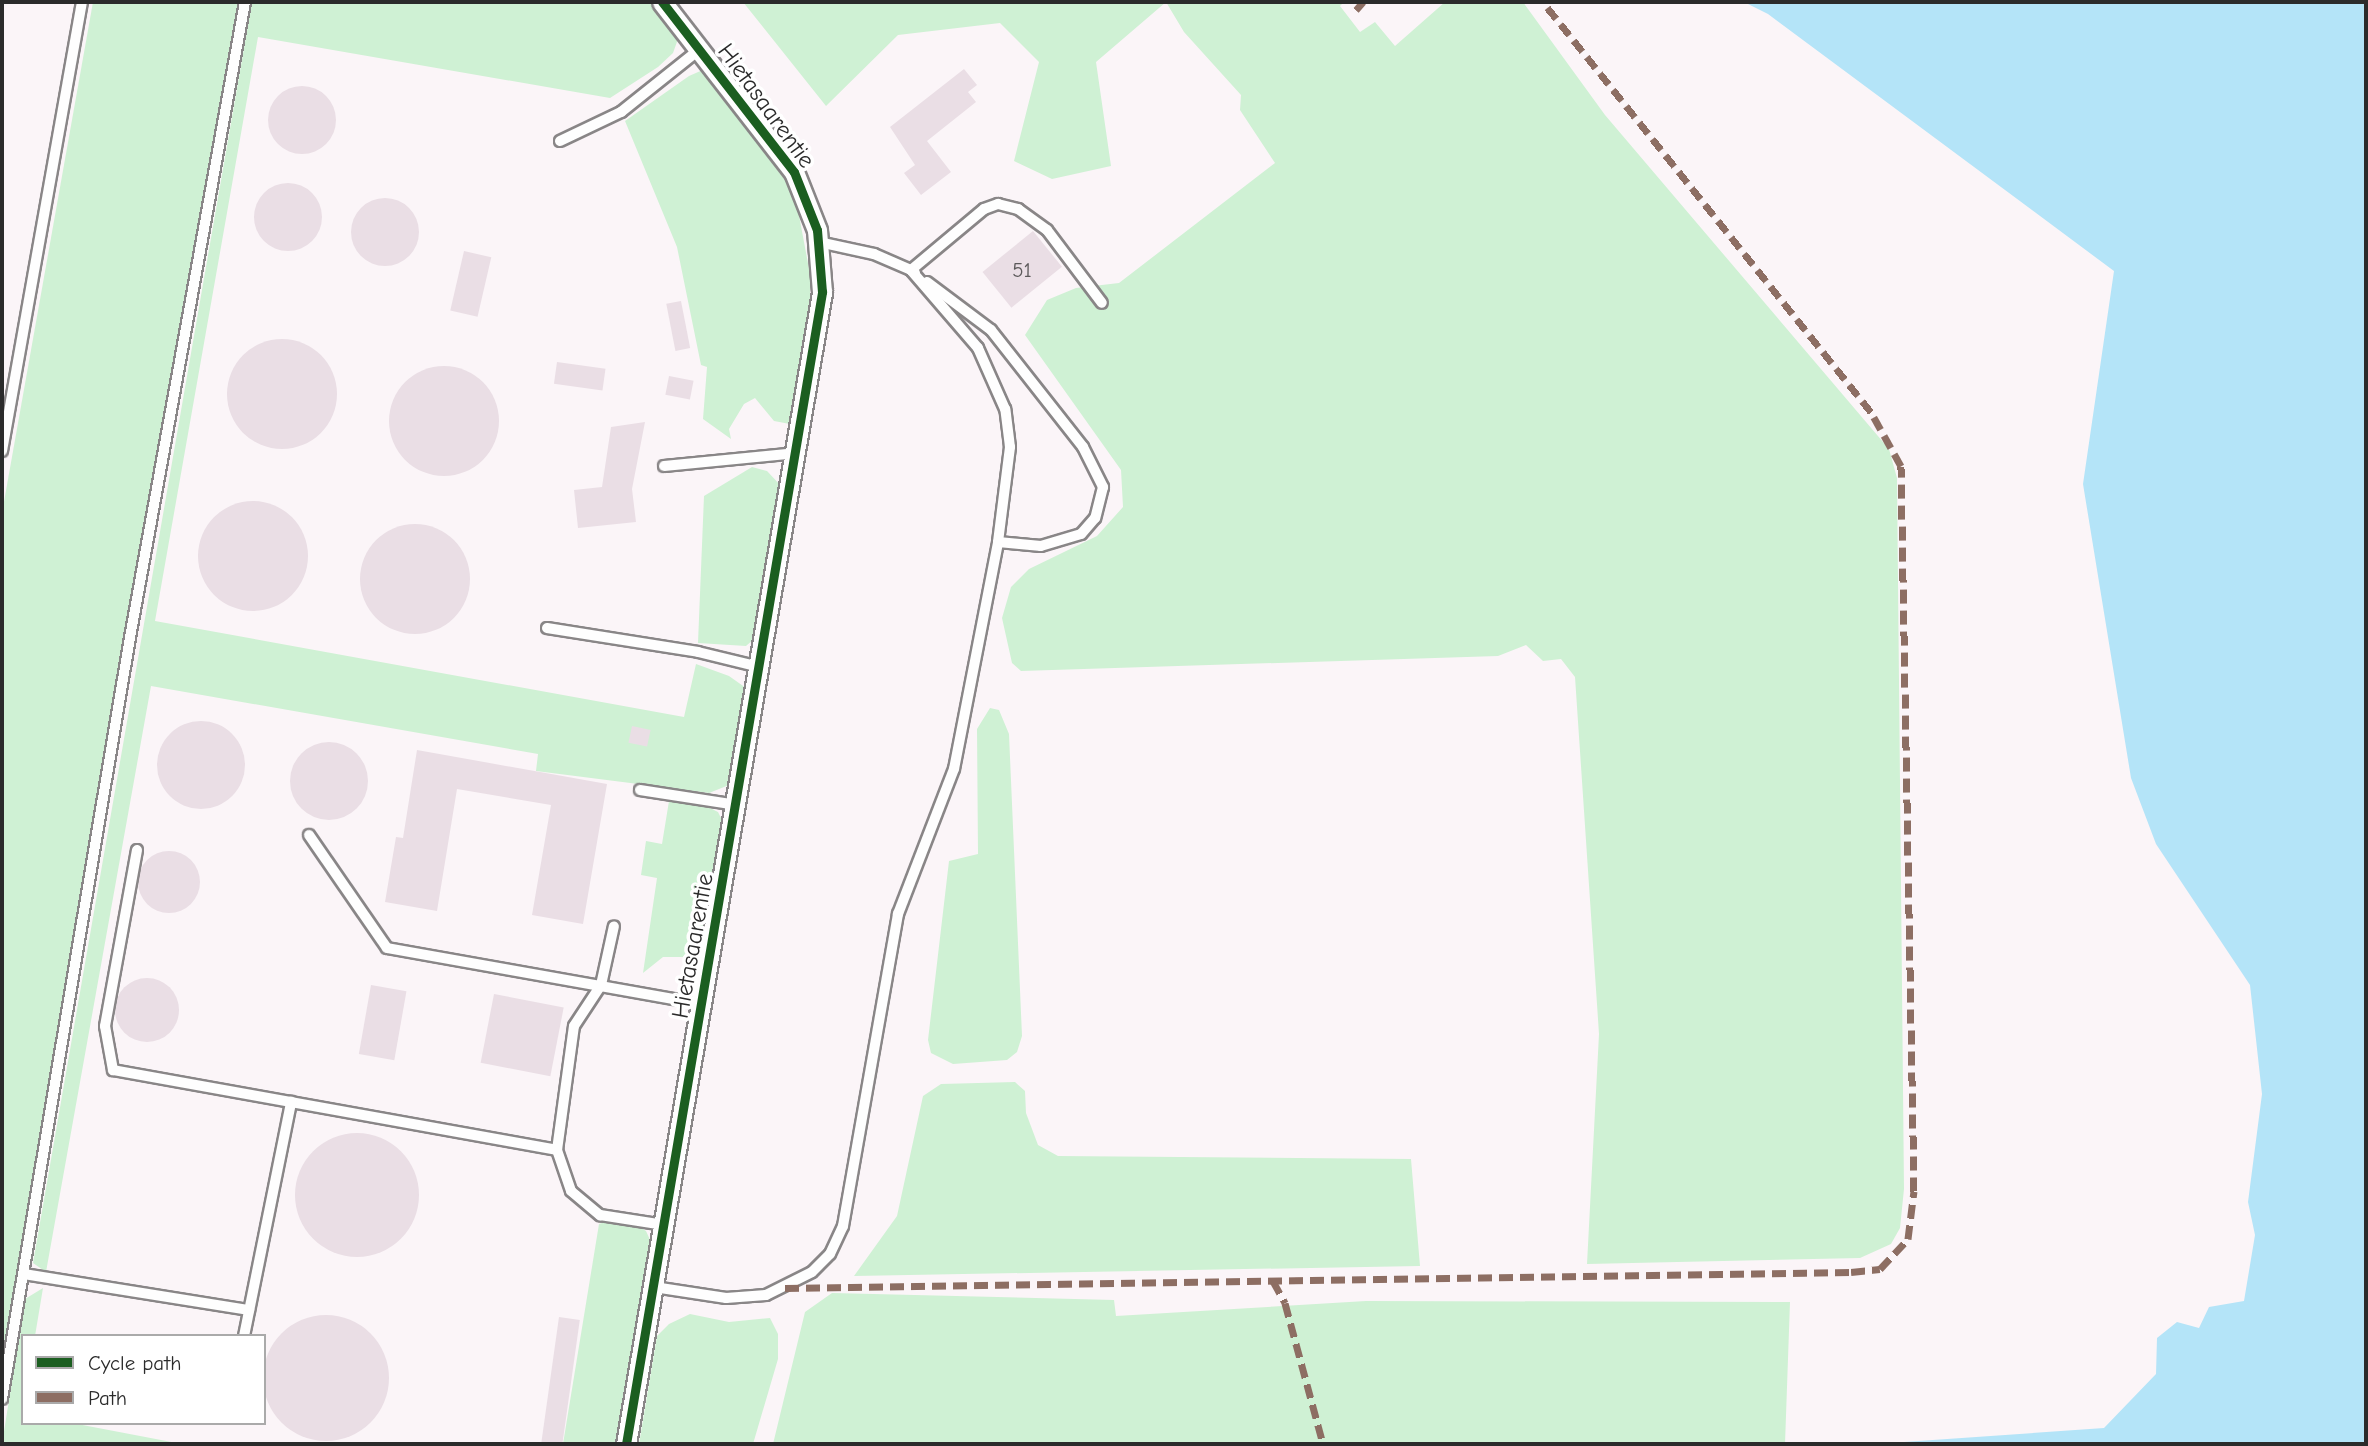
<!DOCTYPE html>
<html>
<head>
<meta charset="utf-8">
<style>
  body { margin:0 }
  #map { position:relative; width:2368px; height:1446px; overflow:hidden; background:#fbf5f8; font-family:"Comic Neue",sans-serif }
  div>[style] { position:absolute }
  .green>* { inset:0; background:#cff1d4 }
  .water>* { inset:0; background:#b4e4f8 }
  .building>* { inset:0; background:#eadee5; transform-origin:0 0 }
  .round { border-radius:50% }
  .roads { filter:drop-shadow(2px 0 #898687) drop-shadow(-2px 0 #898687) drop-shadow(0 2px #898687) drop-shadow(0 -2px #898687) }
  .service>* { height:10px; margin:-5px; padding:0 5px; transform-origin:5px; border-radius:5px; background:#fefefe }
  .minor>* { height:19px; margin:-9.5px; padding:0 9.5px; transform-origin:9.5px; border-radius:9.5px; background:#fefefe }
  .quiet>* { height:7px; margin-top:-3.5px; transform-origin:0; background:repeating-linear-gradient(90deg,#8d6e63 0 14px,transparent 0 21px) }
  .cycleway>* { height:9px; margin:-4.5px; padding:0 4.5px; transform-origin:4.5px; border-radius:4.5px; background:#1b5e20 }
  span { translate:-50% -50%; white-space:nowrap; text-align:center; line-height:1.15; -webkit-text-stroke:7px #fff; paint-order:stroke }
  .number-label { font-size:21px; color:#5c595a }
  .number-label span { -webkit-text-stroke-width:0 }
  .street-label { font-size:24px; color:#2b2b2b }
  .frame { position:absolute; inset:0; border:4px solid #2b2b2b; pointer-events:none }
  .legend { position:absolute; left:21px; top:1334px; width:245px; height:91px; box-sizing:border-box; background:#fff; border:2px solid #aaa; margin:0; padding:9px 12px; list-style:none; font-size:21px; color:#2b2b2b }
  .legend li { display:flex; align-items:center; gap:14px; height:35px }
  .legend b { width:35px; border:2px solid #aaa }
</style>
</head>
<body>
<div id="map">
  <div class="green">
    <i style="clip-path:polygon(93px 2px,238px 2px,2px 1379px,2px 513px)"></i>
    <i style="clip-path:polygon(252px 2px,651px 2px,678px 39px,673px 53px,658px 67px,610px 98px,258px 37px,155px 621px,684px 717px,696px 664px,729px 676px,746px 688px,729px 785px,709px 793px,536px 771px,538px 754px,151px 686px,46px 1272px,33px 1263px)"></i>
    <i style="clip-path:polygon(743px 2px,1344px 2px,1340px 6px,1360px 32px,1375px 22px,1395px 46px,1445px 2px,1523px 2px,1605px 115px,1889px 449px,1897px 478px,1904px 1189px,1900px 1228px,1891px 1244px,1860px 1258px,1587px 1264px,1599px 1034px,1575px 677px,1561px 659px,1543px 661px,1526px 645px,1498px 656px,1021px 671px,1012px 663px,1002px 618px,1011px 587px,1029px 569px,1097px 536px,1123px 507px,1121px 470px,1025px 335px,1047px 300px,1076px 288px,1119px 283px,1275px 163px,1240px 110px,1241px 95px,1184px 32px,1166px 2px,1096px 62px,1111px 166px,1052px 179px,1014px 161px,1039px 62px,1000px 23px,898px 35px,826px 106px)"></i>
    <i style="clip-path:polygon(705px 69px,785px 180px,798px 210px,810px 274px,810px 308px,790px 424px,774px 421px,755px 398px,744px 404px,729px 429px,731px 439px,703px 419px,707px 367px,701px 365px,677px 247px,625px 121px,689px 76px)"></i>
    <i style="clip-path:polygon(752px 467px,767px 471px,782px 487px,754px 639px,746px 646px,698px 643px,704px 496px)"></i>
    <i style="clip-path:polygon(990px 708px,999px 710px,1009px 734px,1022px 1036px,1017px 1052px,1007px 1060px,953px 1064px,931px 1053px,928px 1040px,949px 861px,978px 854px,977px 729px)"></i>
    <i style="clip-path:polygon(669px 801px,708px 807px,718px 812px,722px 820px,701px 947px,689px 957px,663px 957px,643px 973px,657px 878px,641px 875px,646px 841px,662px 844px)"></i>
    <i style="clip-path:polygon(1015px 1082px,1025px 1091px,1026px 1113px,1038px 1145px,1058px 1156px,1411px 1159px,1420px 1266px,854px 1276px,897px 1216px,923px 1096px,941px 1084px)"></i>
    <i style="clip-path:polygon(608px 1221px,636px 1225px,646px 1231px,651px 1242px,616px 1444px,563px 1444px,599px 1224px)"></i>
    <i style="clip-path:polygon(43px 1288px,35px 1336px,23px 1336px,23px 1423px,72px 1423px,182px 1444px,2px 1444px,25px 1299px)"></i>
    <i style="clip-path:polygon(832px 1293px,1114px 1300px,1116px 1316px,1366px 1301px,1790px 1302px,1785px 1444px,773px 1444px,805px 1312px)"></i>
    <i style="clip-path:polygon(690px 1314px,729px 1322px,770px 1318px,778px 1334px,778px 1359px,753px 1444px,639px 1444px,657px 1336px,669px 1324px)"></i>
  </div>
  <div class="water">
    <i style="clip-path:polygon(1744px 2px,2366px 2px,2366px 1444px,1875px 1444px,2104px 1428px,2156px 1374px,2157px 1338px,2177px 1322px,2199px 1328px,2209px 1307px,2244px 1301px,2255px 1235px,2248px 1202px,2262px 1094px,2250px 985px,2156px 844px,2131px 778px,2083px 484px,2114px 271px,1768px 14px)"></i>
  </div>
  <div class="building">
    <i style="clip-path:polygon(964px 69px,977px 85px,968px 92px,976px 102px,927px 141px,951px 172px,921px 195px,904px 173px,915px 165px,890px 127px)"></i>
    <i class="round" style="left:268px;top:86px;width:68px;height:68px"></i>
    <i class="round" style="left:254px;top:183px;width:68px;height:68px"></i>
    <i class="round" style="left:351px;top:198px;width:68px;height:68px"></i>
    <i style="left:1033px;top:231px;width:46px;height:65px;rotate:51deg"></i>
    <i style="left:464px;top:251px;width:28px;height:61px;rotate:13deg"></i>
    <i style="left:681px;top:301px;width:48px;height:15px;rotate:79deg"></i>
    <i class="round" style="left:227px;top:339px;width:110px;height:110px"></i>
    <i style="left:557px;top:362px;width:49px;height:22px;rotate:8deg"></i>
    <i class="round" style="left:389px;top:366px;width:110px;height:110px"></i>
    <i style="left:669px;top:376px;width:25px;height:19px;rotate:11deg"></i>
    <i style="clip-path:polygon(645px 422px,632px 489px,636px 522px,578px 528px,574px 490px,602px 487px,611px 427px)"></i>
    <i class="round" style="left:198px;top:501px;width:110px;height:110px"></i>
    <i class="round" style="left:360px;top:524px;width:110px;height:110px"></i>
    <i class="round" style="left:157px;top:721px;width:88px;height:88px"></i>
    <i style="left:632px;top:726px;width:19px;height:17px;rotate:12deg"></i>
    <i class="round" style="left:290px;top:742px;width:78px;height:78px"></i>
    <i style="clip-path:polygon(417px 750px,607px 784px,583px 924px,532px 915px,551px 805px,457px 789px,437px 911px,385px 902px,396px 837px,403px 838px)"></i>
    <i class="round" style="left:138px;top:851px;width:62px;height:62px"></i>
    <i class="round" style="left:115px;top:978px;width:64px;height:64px"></i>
    <i style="left:371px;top:985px;width:36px;height:70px;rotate:10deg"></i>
    <i style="left:494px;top:994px;width:71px;height:70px;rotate:11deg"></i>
    <i class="round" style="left:295px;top:1133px;width:124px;height:124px"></i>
    <i class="round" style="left:263px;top:1315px;width:126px;height:126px"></i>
    <i style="left:559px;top:1317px;width:21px;height:129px;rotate:8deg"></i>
  </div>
  <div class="roads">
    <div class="service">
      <i style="left:560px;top:141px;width:68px;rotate:-25.4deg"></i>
      <i style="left:621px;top:112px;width:101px;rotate:-38.6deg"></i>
      <i style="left:915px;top:273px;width:5px;rotate:-143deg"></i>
      <i style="left:911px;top:270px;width:95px;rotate:-39.9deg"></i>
      <i style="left:984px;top:209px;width:15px;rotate:-20deg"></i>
      <i style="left:998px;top:204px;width:21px;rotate:14deg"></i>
      <i style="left:1018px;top:209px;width:36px;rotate:36deg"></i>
      <i style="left:1047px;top:230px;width:91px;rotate:53deg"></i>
      <i style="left:927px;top:282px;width:80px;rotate:36.9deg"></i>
      <i style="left:991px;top:330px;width:149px;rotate:51.8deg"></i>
      <i style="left:1083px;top:447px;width:45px;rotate:63.4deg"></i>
      <i style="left:1103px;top:487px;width:32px;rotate:104deg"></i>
      <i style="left:1095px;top:518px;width:21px;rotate:131deg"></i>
      <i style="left:1081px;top:534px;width:42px;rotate:163.3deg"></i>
      <i style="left:1041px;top:546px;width:43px;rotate:-174.7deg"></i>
      <i style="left:2px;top:451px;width:456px;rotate:-79.9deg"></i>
      <i style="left:664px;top:466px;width:134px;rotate:-5.6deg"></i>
      <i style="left:547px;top:628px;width:153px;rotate:9deg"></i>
      <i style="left:698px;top:652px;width:64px;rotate:13.6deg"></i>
      <i style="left:640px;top:790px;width:98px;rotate:8.8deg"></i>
      <i style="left:309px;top:835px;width:137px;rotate:55.4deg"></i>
      <i style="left:387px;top:948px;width:320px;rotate:10.1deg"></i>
      <i style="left:137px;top:850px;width:179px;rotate:100.3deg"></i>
      <i style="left:105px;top:1026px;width:45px;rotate:79.7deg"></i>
      <i style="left:113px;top:1070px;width:451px;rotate:10.2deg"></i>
      <i style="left:557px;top:1150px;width:43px;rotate:71.1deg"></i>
      <i style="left:571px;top:1191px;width:38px;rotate:40deg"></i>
      <i style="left:600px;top:1215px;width:65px;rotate:8.9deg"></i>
      <i style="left:557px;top:1150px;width:125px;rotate:-82.2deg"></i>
      <i style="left:574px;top:1026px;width:49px;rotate:-56.6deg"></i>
      <i style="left:601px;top:985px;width:60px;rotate:-77.6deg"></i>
      <i style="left:24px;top:1274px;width:228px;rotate:9.1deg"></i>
      <i style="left:654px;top:1287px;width:73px;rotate:8.7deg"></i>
      <i style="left:726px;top:1298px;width:40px;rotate:-4.3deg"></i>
      <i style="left:766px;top:1295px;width:51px;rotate:-26.6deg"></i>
      <i style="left:812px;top:1272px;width:25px;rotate:-45deg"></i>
      <i style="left:830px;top:1254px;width:31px;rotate:-65deg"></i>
      <i style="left:843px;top:1226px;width:317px;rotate:-80deg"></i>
      <i style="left:898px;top:914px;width:155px;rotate:-68.9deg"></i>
      <i style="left:954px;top:769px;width:231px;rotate:-79deg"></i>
      <i style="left:998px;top:542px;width:96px;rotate:-82.8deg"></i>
      <i style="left:1010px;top:447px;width:38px;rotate:-97deg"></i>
      <i style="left:1005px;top:409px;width:67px;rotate:-113.9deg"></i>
      <i style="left:978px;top:348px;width:103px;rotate:-130.7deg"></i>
      <i style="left:911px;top:270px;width:40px;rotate:-156.6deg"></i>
      <i style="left:874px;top:254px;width:56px;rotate:-167.7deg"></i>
      <i style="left:244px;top:1336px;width:239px;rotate:-78.6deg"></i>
      <i style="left:2px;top:1399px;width:767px;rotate:-80.46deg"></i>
      <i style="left:129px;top:643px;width:651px;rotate:-79.74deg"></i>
    </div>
    <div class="minor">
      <i style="left:626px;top:1444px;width:1169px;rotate:-80.34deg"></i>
      <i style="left:822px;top:292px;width:62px;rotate:-94.6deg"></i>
      <i style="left:817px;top:230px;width:62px;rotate:-111.6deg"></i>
      <i style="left:794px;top:172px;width:215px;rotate:-127.8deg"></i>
    </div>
  </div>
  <div class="quiet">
    <i style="left:1356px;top:10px;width:11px;rotate:-49deg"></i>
    <i style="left:1273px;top:1281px;width:25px;rotate:61deg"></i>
    <i style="left:1285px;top:1303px;width:146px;rotate:74.9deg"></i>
    <i style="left:785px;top:1288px;width:1066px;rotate:-0.86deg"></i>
    <i style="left:1851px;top:1272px;width:29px;rotate:-6deg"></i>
    <i style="left:1880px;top:1269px;width:41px;rotate:-47deg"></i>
    <i style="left:1908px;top:1239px;width:48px;rotate:-82.9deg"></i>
    <i style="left:1914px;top:1191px;width:725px;rotate:-91.03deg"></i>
    <i style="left:1901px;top:466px;width:62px;rotate:-119.1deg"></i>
    <i style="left:1871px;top:412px;width:525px;rotate:-128.66deg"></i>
  </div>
  <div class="cycleway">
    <i style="left:626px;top:1444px;width:1169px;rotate:-80.34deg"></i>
    <i style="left:822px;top:292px;width:62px;rotate:-94.6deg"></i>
    <i style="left:817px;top:230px;width:62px;rotate:-111.6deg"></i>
    <i style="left:794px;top:172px;width:215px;rotate:-127.8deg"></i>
  </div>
  <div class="number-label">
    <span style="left:1022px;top:270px">51</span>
  </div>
  <div class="street-label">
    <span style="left:766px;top:106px;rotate:54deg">Hietasaarentie</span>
    <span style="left:693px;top:946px;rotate:-80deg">Hietasaarentie</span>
  </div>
  <div class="frame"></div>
  <ul class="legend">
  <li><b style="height:9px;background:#1b5e20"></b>Cycle path</li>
  <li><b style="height:9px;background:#8d6e63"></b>Path</li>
  </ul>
</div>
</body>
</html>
